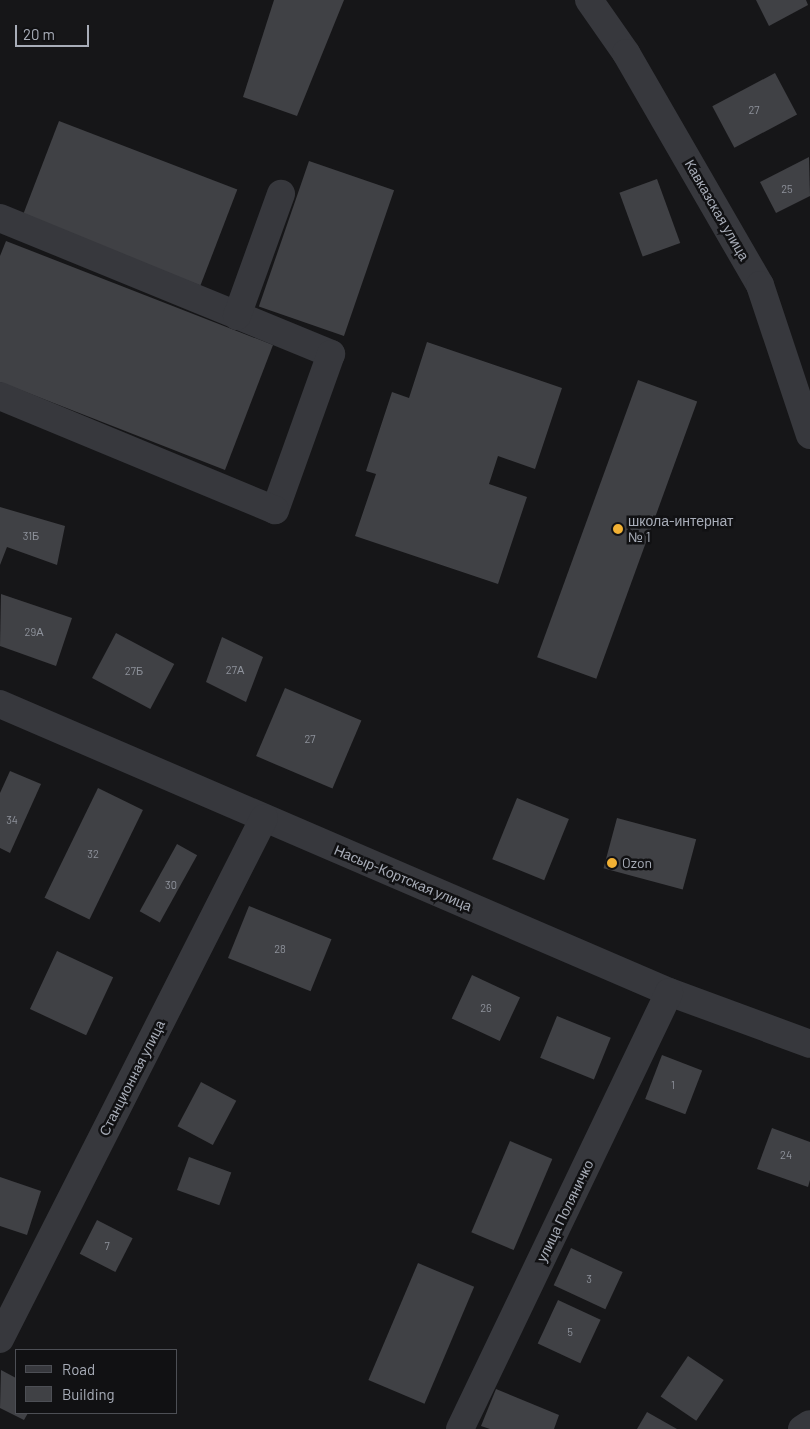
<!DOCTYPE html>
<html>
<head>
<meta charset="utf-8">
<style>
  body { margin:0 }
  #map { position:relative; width:810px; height:1429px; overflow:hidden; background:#161618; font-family:Barlow,sans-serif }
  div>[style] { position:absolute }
  .building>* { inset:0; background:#404145; transform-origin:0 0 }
  .minor>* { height:28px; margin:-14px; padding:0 14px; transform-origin:14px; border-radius:14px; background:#37383d }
  .dots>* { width:14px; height:14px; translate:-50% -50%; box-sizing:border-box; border:2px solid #111113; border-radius:50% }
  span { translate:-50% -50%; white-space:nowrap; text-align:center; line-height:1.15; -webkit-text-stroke:5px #111113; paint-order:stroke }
  .number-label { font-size:11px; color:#8e929b }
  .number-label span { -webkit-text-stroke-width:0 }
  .street-label { font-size:14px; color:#a8adb8 }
  .poi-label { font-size:14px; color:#a8adb8 }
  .left { translate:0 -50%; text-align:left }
  .legend { position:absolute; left:15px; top:1349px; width:162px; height:65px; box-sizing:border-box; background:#111113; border:1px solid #4d4f55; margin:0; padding:6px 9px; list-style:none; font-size:15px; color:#a8adb8 }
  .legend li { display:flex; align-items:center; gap:10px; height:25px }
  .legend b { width:25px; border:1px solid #4d4f55 }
  .scale { position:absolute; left:15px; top:25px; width:74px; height:22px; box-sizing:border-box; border:2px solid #a8adb8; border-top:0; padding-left:6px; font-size:15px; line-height:18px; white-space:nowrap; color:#a8adb8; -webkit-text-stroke:4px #111113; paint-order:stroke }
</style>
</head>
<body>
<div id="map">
  <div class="building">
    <i style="clip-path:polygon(274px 0,344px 0,297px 116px,243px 97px)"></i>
    <i style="clip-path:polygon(756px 0,806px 0,808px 5px,769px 26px)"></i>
    <i style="left:775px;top:73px;width:47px;height:71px;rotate:62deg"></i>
    <i style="left:59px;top:121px;width:191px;height:103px;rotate:21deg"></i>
    <i style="clip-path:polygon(809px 157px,810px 196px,776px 213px,760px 182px)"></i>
    <i style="left:309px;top:161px;width:90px;height:154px;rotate:19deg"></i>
    <i style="left:657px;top:179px;width:68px;height:40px;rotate:70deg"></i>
    <i style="clip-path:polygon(6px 241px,273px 345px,225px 470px,0 382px,0 256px)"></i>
    <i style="clip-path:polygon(427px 342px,562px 388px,535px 469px,498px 456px,489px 484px,527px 497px,498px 584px,355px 536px,376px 474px,366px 471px,392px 392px,409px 398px)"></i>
    <i style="left:638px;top:380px;width:63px;height:295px;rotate:20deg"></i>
    <i style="clip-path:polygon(0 507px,65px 526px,57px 565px,7px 547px,0 565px)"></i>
    <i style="clip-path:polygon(1px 594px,72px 618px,56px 666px,0 646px)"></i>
    <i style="left:116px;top:633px;width:66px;height:51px;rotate:28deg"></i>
    <i style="clip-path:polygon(222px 637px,263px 657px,246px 702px,206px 682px)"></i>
    <i style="left:285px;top:688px;width:83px;height:74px;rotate:23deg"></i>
    <i style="clip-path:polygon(10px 771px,41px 784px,10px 853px,0 848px,0 793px)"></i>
    <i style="left:98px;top:788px;width:50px;height:122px;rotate:26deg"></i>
    <i style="left:517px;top:798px;width:56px;height:66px;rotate:22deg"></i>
    <i style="left:617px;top:818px;width:82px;height:52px;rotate:15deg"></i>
    <i style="left:177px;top:844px;width:23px;height:77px;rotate:29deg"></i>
    <i style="left:249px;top:906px;width:89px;height:56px;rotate:22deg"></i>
    <i style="left:57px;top:951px;width:62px;height:64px;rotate:25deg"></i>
    <i style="left:472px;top:975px;width:53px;height:48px;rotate:25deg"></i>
    <i style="left:557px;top:1016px;width:58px;height:45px;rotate:22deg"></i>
    <i style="left:662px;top:1055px;width:43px;height:47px;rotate:21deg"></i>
    <i style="left:201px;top:1082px;width:40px;height:50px;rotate:28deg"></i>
    <i style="clip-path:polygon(772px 1128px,810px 1142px,810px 1180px,808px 1187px,757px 1169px)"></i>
    <i style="left:510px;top:1141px;width:46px;height:99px;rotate:23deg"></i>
    <i style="left:189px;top:1157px;width:45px;height:35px;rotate:20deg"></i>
    <i style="clip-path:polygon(0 1177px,41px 1191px,27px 1235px,0 1226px)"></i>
    <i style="left:97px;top:1220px;width:40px;height:38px;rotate:27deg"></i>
    <i style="left:571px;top:1248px;width:57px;height:41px;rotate:25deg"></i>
    <i style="left:418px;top:1263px;width:61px;height:127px;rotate:23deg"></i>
    <i style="left:558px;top:1300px;width:47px;height:48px;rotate:25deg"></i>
    <i style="left:688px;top:1356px;width:43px;height:49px;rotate:34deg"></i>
    <i style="clip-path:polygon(1px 1370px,16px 1378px,16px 1413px,28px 1413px,24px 1420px,0 1408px)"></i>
    <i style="clip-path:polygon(496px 1389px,559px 1415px,554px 1429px,490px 1429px,481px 1426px)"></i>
    <i style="clip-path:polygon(647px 1412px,677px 1429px,637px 1429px)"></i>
  </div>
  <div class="minor">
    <i style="left:589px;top:0;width:65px;rotate:55.1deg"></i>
    <i style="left:626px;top:53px;width:268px;rotate:60deg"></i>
    <i style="left:760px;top:285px;width:158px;rotate:71.6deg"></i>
    <i style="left:0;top:218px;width:358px;rotate:22.3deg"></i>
    <i style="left:331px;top:354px;width:166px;rotate:109.7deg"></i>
    <i style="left:275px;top:510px;width:298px;rotate:-157.5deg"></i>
    <i style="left:237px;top:316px;width:130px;rotate:-70.2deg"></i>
    <i style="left:0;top:704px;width:728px;rotate:23.29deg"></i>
    <i style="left:669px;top:992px;width:150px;rotate:20.2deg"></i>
    <i style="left:0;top:1339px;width:584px;rotate:-63.13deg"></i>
    <i style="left:460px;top:1429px;width:484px;rotate:-64.4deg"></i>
    <i style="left:802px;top:1429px;width:9px;rotate:-32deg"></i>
  </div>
  <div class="dots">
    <i style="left:618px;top:529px;background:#f2b134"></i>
    <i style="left:612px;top:863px;background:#f2b134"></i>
  </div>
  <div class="number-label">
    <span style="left:754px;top:110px">27</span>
    <span style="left:787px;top:189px">25</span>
    <span style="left:31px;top:536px">31Б</span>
    <span style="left:34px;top:632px">29А</span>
    <span style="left:235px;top:670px">27А</span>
    <span style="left:134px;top:671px">27Б</span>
    <span style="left:310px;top:739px">27</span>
    <span style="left:12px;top:820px">34</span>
    <span style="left:93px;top:854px">32</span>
    <span style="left:171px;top:885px">30</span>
    <span style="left:280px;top:949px">28</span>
    <span style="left:486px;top:1008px">26</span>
    <span style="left:673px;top:1085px">1</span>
    <span style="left:786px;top:1155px">24</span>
    <span style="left:107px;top:1246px">7</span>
    <span style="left:589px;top:1279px">3</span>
    <span style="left:570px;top:1332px">5</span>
  </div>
  <div class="street-label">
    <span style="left:717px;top:210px;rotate:60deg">Кавказская улица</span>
    <span style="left:403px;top:878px;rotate:23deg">Насыр-Кортская улица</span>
    <span style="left:132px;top:1078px;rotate:-63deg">Станционная улица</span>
    <span style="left:565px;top:1211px;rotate:-64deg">улица Поляничко</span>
  </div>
  <div class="poi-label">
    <span class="left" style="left:628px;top:529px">школа-интернат<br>№ 1</span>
    <span class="left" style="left:622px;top:863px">Ozon</span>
  </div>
  <ul class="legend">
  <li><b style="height:6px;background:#37383d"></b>Road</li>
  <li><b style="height:14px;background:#404145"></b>Building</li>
  </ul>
  <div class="scale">20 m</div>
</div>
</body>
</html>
